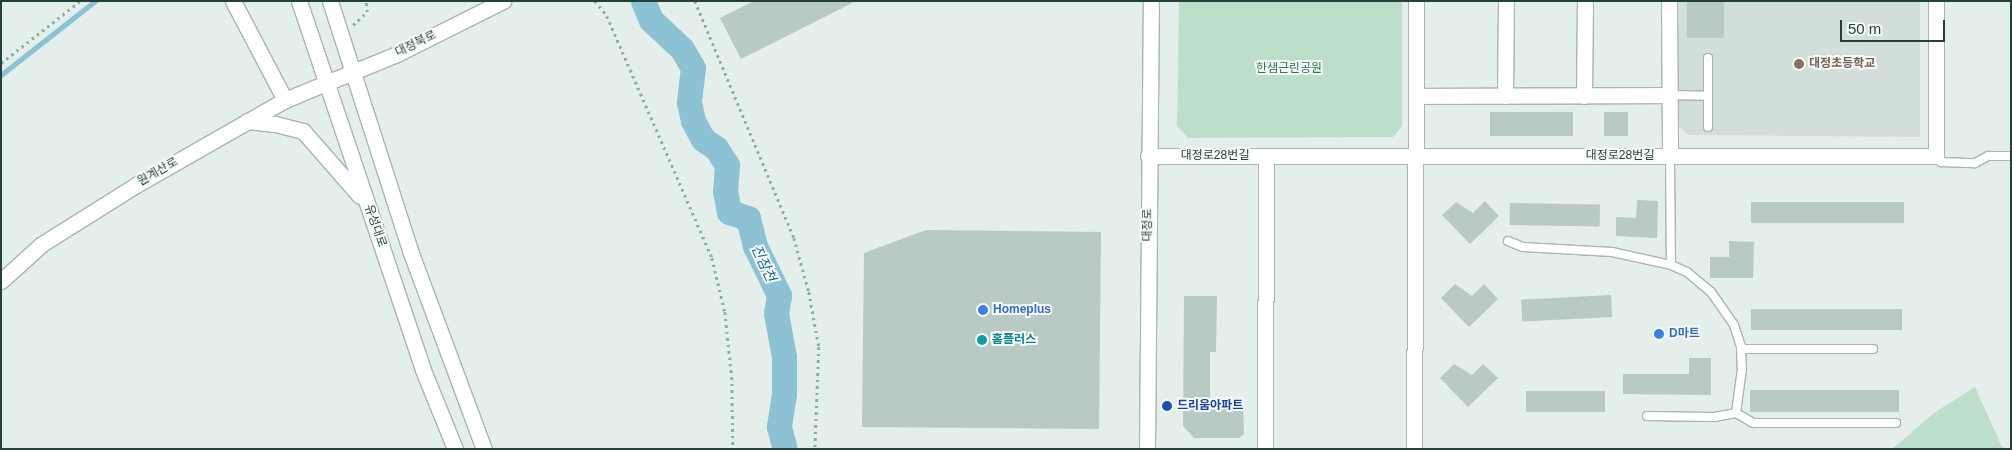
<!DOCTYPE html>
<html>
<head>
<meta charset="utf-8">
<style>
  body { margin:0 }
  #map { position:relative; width:2012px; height:450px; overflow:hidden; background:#e4eeeb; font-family:Helvetica,"Noto Sans KR",sans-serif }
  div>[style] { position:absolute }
  .built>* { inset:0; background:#d2deda }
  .green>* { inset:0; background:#bddfc9 }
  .stream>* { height:4.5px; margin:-2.25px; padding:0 2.25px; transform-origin:2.25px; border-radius:2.25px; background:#8cc2d4 }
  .river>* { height:25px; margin:-12.5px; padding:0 12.5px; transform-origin:12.5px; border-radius:12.5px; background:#8cc2d4 }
  .building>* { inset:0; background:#b9c9c4; transform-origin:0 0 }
  .path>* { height:2.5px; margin-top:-1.25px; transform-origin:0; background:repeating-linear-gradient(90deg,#84b2a8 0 2.5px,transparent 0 6.5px) }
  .roads { filter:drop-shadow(1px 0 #a6b6b3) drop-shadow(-1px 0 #a6b6b3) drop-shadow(0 1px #a6b6b3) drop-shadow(0 -1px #a6b6b3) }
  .lane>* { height:8px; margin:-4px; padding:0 4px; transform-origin:4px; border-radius:4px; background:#fff }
  .street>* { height:15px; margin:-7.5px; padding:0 7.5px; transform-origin:7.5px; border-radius:7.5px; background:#fff }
  .secondary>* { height:15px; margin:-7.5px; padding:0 7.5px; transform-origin:7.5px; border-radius:7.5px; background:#fff }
  .dots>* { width:14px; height:14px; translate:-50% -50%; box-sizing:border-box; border:2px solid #f5faf8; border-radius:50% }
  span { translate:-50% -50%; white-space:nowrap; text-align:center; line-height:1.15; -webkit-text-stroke:4px #f5faf8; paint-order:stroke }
  .street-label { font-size:12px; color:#23403b }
  .education-label { font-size:12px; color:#785e54; font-weight:700 }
  .left { translate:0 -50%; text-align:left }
  .park-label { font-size:12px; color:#2c7850 }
  .shop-label { font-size:12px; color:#366cbe; font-weight:700 }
  .culture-label { font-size:12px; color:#0d838f; font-weight:700 }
  .transit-label { font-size:12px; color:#164399; font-weight:700 }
  .water-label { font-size:14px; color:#1b657e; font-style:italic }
  .frame { position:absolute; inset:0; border:2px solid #23403b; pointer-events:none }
  .scale { position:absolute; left:1840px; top:20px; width:105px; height:22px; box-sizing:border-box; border:2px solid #23403b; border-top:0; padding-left:6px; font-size:15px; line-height:18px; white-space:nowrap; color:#23403b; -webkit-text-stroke:4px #f5faf8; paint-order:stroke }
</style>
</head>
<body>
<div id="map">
  <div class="built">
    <i style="clip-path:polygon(1679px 1px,1920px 1px,1920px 137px,1689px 135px,1678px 126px)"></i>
  </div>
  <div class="green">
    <i style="clip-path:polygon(1179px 1px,1402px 1px,1402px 126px,1393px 137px,1188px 138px,1177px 126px)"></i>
    <i style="clip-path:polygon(1975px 387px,2002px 447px,2011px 449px,1892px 449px,1934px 413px)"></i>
  </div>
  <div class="stream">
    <i style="left:1px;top:75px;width:120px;rotate:-38.2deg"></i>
  </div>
  <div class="river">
    <i style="left:643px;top:1px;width:21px;rotate:67deg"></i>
    <i style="left:651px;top:20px;width:42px;rotate:43.1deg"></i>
    <i style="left:682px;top:49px;width:22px;rotate:60deg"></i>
    <i style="left:693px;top:68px;width:34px;rotate:97deg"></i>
    <i style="left:689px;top:102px;width:19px;rotate:78deg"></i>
    <i style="left:693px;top:121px;width:21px;rotate:61deg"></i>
    <i style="left:703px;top:139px;width:16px;rotate:35deg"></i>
    <i style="left:716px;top:148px;width:20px;rotate:57deg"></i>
    <i style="left:727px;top:165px;width:26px;rotate:94deg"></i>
    <i style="left:725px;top:191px;width:21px;rotate:79deg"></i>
    <i style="left:729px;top:212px;width:20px;rotate:18deg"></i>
    <i style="left:748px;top:218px;width:29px;rotate:76deg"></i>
    <i style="left:755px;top:246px;width:55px;rotate:63.9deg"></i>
    <i style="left:779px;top:295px;width:18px;rotate:99deg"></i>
    <i style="left:776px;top:313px;width:45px;rotate:79.7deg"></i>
    <i style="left:784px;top:357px;width:37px;rotate:90deg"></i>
    <i style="left:784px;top:394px;width:33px;rotate:99deg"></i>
    <i style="left:779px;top:427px;width:23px;rotate:75deg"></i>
  </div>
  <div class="building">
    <i style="clip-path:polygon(754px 1px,856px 1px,741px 59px,720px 18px)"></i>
    <i style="left:1687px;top:1px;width:37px;height:37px"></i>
    <i style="left:1490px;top:112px;width:83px;height:24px"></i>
    <i style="left:1604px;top:112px;width:24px;height:24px"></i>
    <i style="clip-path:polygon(1637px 200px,1658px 201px,1657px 238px,1616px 236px,1616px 217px,1636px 218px)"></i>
    <i style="clip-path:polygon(1485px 201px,1499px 216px,1470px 244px,1442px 215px,1456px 202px,1473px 213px)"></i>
    <i style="left:1751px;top:202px;width:153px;height:21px"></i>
    <i style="left:1510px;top:203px;width:90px;height:22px;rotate:1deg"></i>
    <i style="clip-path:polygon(926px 230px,1101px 232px,1099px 429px,862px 427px,864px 253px)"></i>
    <i style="clip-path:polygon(1729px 241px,1754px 242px,1753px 278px,1710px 278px,1710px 257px,1729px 257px)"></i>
    <i style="clip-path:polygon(1455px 284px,1472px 296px,1484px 284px,1498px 299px,1469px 327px,1441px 298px)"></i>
    <i style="left:1611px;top:295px;width:22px;height:90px;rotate:87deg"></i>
    <i style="clip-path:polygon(1184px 296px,1217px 296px,1216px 352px,1210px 352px,1210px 409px,1243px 409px,1244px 434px,1239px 438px,1194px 438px,1183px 426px)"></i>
    <i style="left:1751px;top:309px;width:151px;height:21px"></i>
    <i style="clip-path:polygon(1689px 358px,1711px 358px,1711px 395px,1623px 394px,1623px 374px,1689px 374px)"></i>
    <i style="clip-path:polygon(1454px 364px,1472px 375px,1483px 364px,1498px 378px,1468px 407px,1440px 378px)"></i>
    <i style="left:1750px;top:390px;width:149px;height:22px"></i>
    <i style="left:1526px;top:391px;width:79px;height:21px"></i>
  </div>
  <div class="path">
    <i style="left:595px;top:1px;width:19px;rotate:51deg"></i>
    <i style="left:607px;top:16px;width:264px;rotate:66.5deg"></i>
    <i style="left:712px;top:258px;width:56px;rotate:76.5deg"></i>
    <i style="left:725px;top:312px;width:65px;rotate:83.9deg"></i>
    <i style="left:732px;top:377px;width:72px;rotate:89.2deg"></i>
    <i style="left:695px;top:1px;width:257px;rotate:67.3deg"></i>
    <i style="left:794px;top:238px;width:56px;rotate:74.5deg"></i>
    <i style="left:809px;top:292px;width:56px;rotate:79.7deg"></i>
    <i style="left:819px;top:347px;width:102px;rotate:92.2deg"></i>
    <i style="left:353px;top:25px;width:19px;rotate:-43deg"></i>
    <i style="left:367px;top:12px;width:11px;rotate:-95deg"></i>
    <i style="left:1px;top:63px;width:100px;rotate:-38.1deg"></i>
  </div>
  <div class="roads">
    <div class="lane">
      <i style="left:1708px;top:58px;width:69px;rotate:90deg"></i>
      <i style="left:1669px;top:95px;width:39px;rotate:1deg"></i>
      <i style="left:1670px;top:156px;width:109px;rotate:89.5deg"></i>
      <i style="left:1671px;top:265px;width:17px;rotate:24deg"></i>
      <i style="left:1687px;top:272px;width:31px;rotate:40deg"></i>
      <i style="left:1711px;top:292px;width:40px;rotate:55.1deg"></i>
      <i style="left:1734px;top:325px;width:22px;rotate:72deg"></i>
      <i style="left:1741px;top:346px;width:23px;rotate:88deg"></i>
      <i style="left:1742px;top:369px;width:44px;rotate:97.8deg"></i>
      <i style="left:1936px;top:156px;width:8px;rotate:50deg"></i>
      <i style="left:1941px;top:162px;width:34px;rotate:2deg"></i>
      <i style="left:1975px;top:163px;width:15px;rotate:-28deg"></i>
      <i style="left:1988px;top:156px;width:23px"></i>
      <i style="left:1508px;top:241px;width:16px;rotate:22deg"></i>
      <i style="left:1523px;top:247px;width:89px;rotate:3.2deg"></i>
      <i style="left:1612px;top:252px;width:60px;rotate:12.4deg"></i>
      <i style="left:1741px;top:349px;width:132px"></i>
      <i style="left:1647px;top:416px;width:67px;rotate:0.9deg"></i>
      <i style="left:1714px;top:417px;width:22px;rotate:-10deg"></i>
      <i style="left:1736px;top:413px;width:20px;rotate:30deg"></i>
      <i style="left:1753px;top:423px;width:143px"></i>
    </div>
    <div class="street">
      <i style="left:233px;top:1px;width:112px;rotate:62.3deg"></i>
      <i style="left:1669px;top:1px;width:155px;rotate:89.6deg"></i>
      <i style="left:1416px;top:96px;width:253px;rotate:-0.2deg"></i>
      <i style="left:1505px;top:96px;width:95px;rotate:-89.4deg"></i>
      <i style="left:1584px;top:96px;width:95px;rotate:-89.4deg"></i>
      <i style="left:1148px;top:156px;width:788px"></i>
      <i style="left:1936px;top:156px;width:155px;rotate:-90deg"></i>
      <i style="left:1px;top:281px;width:55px;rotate:-42.1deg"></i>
      <i style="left:42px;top:244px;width:111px;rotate:-32.1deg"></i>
      <i style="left:136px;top:185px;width:172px;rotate:-29.7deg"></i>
      <i style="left:285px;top:100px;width:44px;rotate:-22.5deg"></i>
      <i style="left:1265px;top:449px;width:293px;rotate:-89.8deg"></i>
      <i style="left:1414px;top:449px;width:448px;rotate:-89.7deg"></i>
    </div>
    <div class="secondary">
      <i style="left:299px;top:1px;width:389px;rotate:71.4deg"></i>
      <i style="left:423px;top:370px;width:85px;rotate:67.9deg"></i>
      <i style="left:330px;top:1px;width:265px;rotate:72.2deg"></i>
      <i style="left:411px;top:253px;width:209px;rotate:69.6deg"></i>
      <i style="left:326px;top:83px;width:77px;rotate:-22.2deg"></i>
      <i style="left:397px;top:54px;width:119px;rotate:-26.6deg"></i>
      <i style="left:247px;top:121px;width:28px;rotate:6deg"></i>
      <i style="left:275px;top:124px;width:29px;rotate:14deg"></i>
      <i style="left:303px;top:131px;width:86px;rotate:48.8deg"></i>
      <i style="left:1147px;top:449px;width:448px;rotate:-89.5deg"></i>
    </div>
  </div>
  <div class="dots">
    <i style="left:1799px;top:64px;background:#8d6e63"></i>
    <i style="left:983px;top:310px;background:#3f7fe0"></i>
    <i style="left:1659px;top:334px;background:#3f7fe0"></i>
    <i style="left:982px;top:340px;background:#0f9aa8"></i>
    <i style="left:1167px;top:406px;background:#1a4fb4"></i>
  </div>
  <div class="street-label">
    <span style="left:416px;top:44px;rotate:-26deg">대정북로</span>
    <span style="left:1215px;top:156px">대정로28번길</span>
    <span style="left:1620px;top:156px">대정로28번길</span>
    <span style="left:158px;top:172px;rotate:-30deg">원계산로</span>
    <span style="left:1148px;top:225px;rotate:-90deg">대정로</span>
    <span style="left:375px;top:226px;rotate:71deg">유성대로</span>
  </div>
  <div class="education-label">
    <span class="left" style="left:1809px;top:64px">대정초등학교</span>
  </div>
  <div class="park-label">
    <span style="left:1289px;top:69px">한샘근린공원</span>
  </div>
  <div class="shop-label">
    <span class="left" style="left:993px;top:310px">Homeplus</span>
    <span class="left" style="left:1669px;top:334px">D마트</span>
  </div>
  <div class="culture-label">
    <span class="left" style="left:992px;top:340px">홈플러스</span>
  </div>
  <div class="transit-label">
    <span class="left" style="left:1177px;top:406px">드리움아파트</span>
  </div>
  <div class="water-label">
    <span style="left:764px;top:263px;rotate:65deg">진잠천</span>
  </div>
  <div class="frame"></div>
  <div class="scale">50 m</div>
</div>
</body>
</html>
